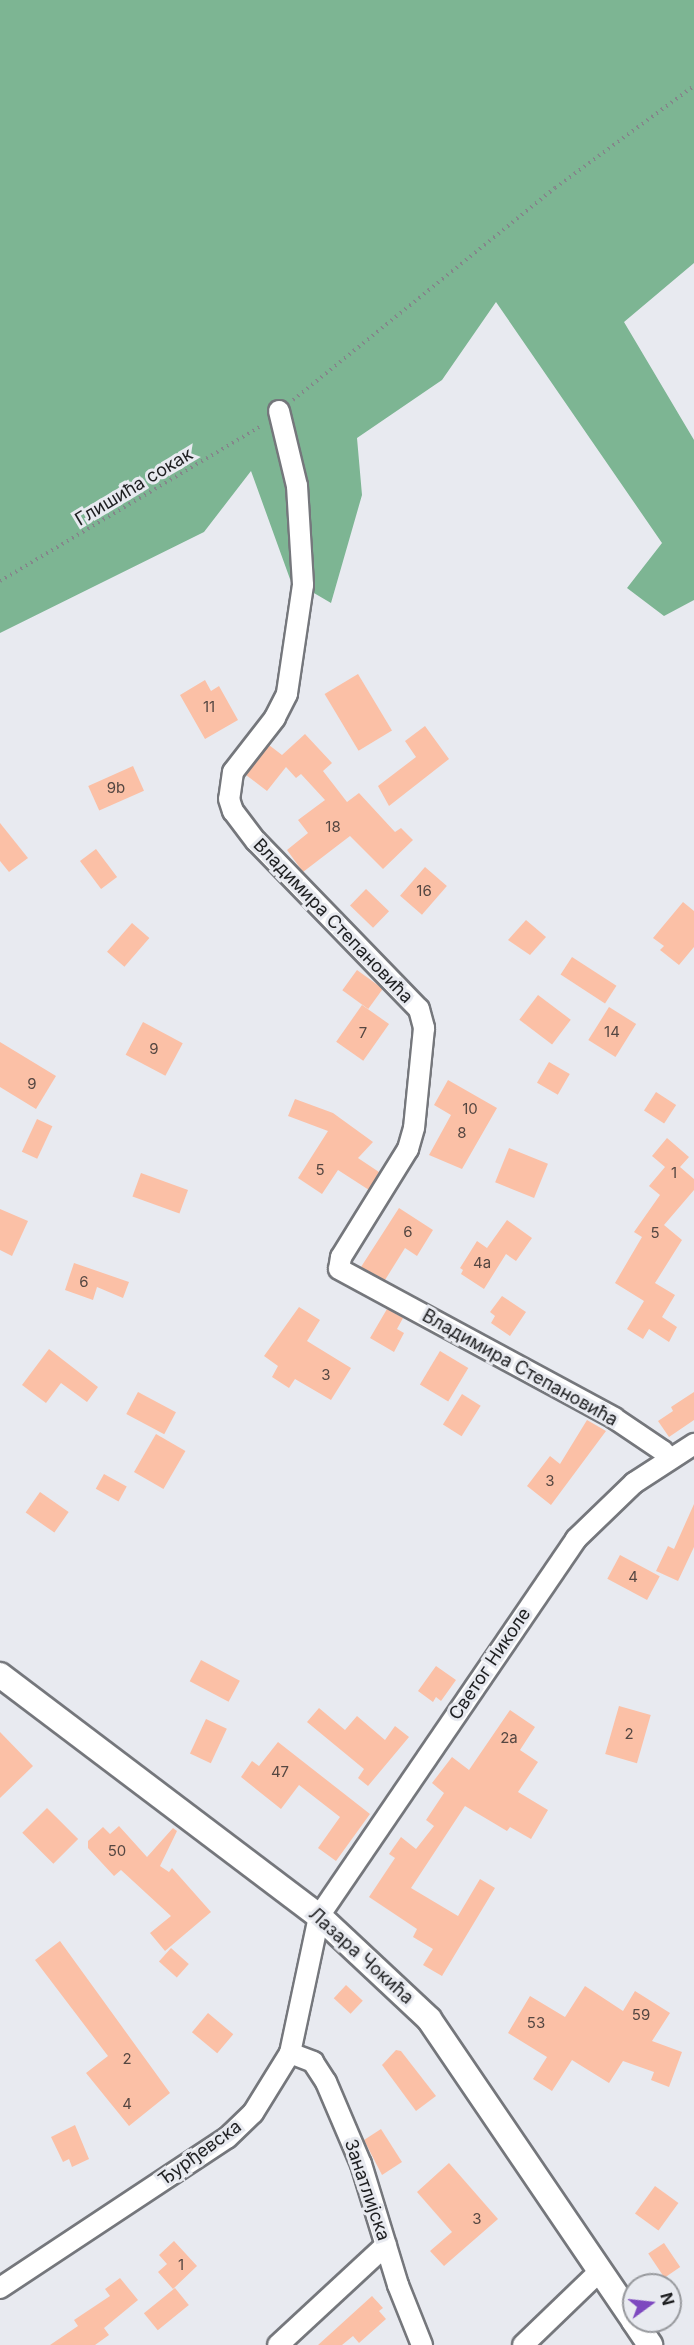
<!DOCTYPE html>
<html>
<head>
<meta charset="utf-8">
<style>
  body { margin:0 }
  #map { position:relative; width:694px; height:2345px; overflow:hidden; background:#e8eaf0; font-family:Inter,sans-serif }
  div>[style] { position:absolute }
  .forest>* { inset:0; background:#7db593 }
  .building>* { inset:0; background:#fbc0a6; transform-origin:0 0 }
  .path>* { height:4px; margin-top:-2px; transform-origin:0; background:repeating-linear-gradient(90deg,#84868a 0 1.5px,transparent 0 6px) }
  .roads { filter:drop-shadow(2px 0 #75777c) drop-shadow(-2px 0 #75777c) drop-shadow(0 2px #75777c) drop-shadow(0 -2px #75777c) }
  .minor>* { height:20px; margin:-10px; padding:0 10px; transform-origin:10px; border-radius:10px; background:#fff }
  .tertiary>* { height:24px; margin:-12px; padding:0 12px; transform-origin:12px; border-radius:12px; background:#fff }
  span { translate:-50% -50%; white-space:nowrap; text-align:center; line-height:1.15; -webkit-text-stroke:6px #e8eaf0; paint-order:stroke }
  .number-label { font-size:15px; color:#554742 }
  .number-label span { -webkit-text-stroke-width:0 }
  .street-label { font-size:18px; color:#1e1f21 }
  .north { position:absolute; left:622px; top:2273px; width:60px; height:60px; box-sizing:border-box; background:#e8eaf0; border:2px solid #97999d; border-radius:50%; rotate:75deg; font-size:16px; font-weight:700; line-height:24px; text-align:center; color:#1e1f21 }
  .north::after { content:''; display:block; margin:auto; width:21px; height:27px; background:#7d48bf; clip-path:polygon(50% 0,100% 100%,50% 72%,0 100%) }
</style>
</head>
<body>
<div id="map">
  <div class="forest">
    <i style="clip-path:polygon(0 0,694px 0,694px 263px,624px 322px,694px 440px,694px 600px,664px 616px,627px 588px,662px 543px,496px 302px,442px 380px,357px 438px,362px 495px,331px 603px,290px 579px,251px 471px,204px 532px,0 633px)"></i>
  </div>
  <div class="building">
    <i style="left:358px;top:674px;width:66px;height:39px;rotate:59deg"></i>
    <i style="clip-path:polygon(205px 680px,211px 691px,219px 686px,238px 720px,205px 739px,180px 695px)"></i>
    <i style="clip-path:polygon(425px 726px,449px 759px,389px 806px,378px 786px,416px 757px,405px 741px)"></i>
    <i style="clip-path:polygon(305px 734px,332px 763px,323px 771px,347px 802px,359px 793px,395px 832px,401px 828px,413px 840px,383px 869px,350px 836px,303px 872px,287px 850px,308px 833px,298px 820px,325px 800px,301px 774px,296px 778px,286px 767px,267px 791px,246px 775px,269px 745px,282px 755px)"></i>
    <i style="left:133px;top:766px;width:27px;height:49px;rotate:66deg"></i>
    <i style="clip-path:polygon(0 823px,28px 858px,9px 872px,0 861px)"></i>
    <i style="left:96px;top:849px;width:35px;height:20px;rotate:53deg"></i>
    <i style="left:425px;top:867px;width:29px;height:38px;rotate:41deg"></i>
    <i style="left:366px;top:889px;width:32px;height:23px;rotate:44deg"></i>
    <i style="clip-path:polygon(683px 902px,694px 911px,694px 947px,679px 965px,660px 950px,664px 946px,653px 938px)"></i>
    <i style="clip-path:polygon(526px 920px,546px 937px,530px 955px,508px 940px)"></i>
    <i style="left:132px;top:923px;width:23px;height:38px;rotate:41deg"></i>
    <i style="left:572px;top:957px;width:53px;height:21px;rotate:33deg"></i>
    <i style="left:357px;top:970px;width:32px;height:25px;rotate:36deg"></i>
    <i style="left:538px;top:995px;width:41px;height:31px;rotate:37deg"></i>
    <i style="left:362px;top:1005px;width:33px;height:45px;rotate:35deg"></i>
    <i style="left:609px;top:1007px;width:32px;height:39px;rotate:32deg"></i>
    <i style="left:143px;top:1022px;width:45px;height:37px;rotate:28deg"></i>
    <i style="clip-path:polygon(0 1042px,56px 1076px,36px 1109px,0 1087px)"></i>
    <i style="left:549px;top:1062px;width:24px;height:24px;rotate:30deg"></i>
    <i style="clip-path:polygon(448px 1080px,497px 1108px,462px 1169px,429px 1155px,451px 1115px,434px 1105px)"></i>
    <i style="left:656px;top:1092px;width:24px;height:22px;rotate:33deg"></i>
    <i style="clip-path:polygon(295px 1099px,333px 1113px,373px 1142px,358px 1158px,379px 1172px,369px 1190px,338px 1170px,322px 1194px,298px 1178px,328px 1131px,288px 1116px)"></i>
    <i style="left:37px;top:1119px;width:17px;height:36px;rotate:25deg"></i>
    <i style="clip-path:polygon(667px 1138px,689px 1157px,680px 1167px,694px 1179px,694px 1190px,664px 1225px,682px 1240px,655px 1283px,675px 1295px,662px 1317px,677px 1327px,669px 1342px,649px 1329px,643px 1339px,627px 1329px,644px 1301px,615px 1283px,642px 1237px,634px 1232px,660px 1195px,649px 1186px,665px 1167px,652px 1156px)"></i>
    <i style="left:509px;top:1148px;width:42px;height:37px;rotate:22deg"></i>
    <i style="left:141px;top:1173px;width:50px;height:25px;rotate:20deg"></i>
    <i style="clip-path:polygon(399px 1208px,433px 1230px,417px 1256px,405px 1248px,385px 1280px,361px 1267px)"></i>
    <i style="clip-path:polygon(0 1209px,28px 1221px,12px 1256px,0 1250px)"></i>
    <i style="clip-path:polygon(507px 1220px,532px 1238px,516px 1261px,506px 1254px,484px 1289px,461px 1274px,463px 1270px,460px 1268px,477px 1241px,487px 1248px)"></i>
    <i style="clip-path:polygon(74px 1263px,129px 1282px,123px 1298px,97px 1287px,93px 1300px,65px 1290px)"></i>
    <i style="clip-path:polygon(502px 1296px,526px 1312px,510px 1336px,491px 1323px,495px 1316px,490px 1312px)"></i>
    <i style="clip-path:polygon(299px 1307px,320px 1320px,307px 1341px,351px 1368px,331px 1400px,295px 1379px,289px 1388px,272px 1377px,278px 1366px,264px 1356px)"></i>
    <i style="clip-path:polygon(387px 1309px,403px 1318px,397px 1329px,404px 1333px,394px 1352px,370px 1338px)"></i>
    <i style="clip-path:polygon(49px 1349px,98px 1387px,87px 1402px,61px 1383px,46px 1403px,22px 1385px)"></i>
    <i style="left:440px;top:1351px;width:33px;height:39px;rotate:31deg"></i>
    <i style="left:138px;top:1392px;width:43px;height:25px;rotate:28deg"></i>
    <i style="clip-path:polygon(694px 1392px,694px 1420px,669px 1437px,658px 1421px,673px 1411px,671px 1407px)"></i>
    <i style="left:462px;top:1394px;width:22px;height:36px;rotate:32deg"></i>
    <i style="clip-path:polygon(587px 1420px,606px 1431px,551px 1505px,527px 1486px,550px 1456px,560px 1464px)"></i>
    <i style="left:156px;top:1434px;width:34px;height:44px;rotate:30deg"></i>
    <i style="left:104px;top:1474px;width:26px;height:17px;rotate:29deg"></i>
    <i style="left:40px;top:1492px;width:35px;height:25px;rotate:35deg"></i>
    <i style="clip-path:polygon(694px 1504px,694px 1547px,678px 1581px,656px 1571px,668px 1546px,674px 1549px)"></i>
    <i style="left:620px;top:1555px;width:45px;height:27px;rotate:28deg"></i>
    <i style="left:201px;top:1660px;width:44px;height:24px;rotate:28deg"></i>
    <i style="clip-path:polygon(436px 1666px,456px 1680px,441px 1701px,436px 1697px,433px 1702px,418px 1691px)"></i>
    <i style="left:619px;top:1706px;width:33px;height:50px;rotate:16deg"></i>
    <i style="clip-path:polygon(319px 1708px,345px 1730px,357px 1716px,385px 1740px,395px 1726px,409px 1737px,368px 1786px,358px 1778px,364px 1769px,307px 1722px)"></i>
    <i style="clip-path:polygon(510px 1710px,535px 1727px,520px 1750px,538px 1762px,518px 1792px,548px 1810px,531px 1839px,510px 1827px,507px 1831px,465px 1806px,411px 1888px,458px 1916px,480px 1879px,495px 1888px,442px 1976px,423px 1965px,433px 1949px,413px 1937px,417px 1929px,369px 1897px,395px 1858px,389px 1854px,401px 1837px,416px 1849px,434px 1826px,426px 1820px,444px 1793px,432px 1783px,452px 1757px,469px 1770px)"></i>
    <i style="left:206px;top:1719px;width:23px;height:38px;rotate:25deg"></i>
    <i style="clip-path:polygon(0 1732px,33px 1766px,0 1798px)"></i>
    <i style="clip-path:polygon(278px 1742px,370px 1814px,336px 1861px,318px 1848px,340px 1817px,299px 1785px,281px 1809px,241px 1777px,252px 1761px,259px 1766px)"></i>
    <i style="left:47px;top:1808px;width:44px;height:35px;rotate:45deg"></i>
    <i style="clip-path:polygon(119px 1826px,147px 1857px,173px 1828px,177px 1831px,160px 1866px,169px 1872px,172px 1868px,211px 1912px,165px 1951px,150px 1933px,171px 1916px,121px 1870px,114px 1876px,88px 1848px,88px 1841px,103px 1827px,110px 1834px)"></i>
    <i style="clip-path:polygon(60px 1941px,170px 2093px,129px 2126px,86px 2073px,108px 2056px,35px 1960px)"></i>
    <i style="left:171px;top:1948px;width:24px;height:18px;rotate:42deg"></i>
    <i style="left:346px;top:1985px;width:23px;height:18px;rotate:43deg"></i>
    <i style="clip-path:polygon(585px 1986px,623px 2011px,635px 1991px,670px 2013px,652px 2041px,682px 2052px,669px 2087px,651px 2080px,654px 2072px,623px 2061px,609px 2083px,572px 2060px,552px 2091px,533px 2079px,547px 2057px,508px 2033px,530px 1996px,565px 2017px)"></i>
    <i style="left:208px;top:2013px;width:33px;height:25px;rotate:40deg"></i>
    <i style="clip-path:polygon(396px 2050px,401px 2051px,436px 2096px,416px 2111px,382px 2065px)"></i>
    <i style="clip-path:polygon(75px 2125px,89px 2159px,72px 2167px,69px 2159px,63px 2162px,51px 2137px)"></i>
    <i style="clip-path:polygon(381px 2129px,402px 2162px,382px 2175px,364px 2140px)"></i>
    <i style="clip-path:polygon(449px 2163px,498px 2219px,444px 2266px,430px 2251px,452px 2232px,417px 2192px)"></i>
    <i style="left:655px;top:2186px;width:29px;height:34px;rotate:36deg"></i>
    <i style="clip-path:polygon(174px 2241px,197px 2266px,173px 2289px,158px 2272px,167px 2264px,159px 2255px)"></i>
    <i style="left:664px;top:2243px;width:29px;height:19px;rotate:56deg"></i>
    <i style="clip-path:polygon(120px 2278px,138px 2300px,104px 2328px,109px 2335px,95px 2345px,50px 2345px,78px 2326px,74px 2320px,110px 2296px,105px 2289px)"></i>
    <i style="left:175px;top:2288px;width:22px;height:40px;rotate:51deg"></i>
    <i style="clip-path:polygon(372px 2296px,383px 2308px,379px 2311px,386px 2319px,359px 2343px,353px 2336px,342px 2345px,318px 2345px)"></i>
  </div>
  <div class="path">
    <i style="left:293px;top:400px;width:337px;rotate:-39deg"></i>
    <i style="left:555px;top:188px;width:172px;rotate:-36.3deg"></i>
    <i style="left:0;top:581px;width:304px;rotate:-30.7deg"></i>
  </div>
  <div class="roads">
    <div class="minor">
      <i style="left:279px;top:411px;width:77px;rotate:76.5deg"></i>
      <i style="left:297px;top:486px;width:99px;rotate:86.5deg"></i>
      <i style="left:303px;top:585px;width:110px;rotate:98.4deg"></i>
      <i style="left:287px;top:694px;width:27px;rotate:117deg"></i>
      <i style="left:275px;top:718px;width:68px;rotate:127.9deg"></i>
      <i style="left:233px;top:772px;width:27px;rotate:98deg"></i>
      <i style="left:229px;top:799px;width:13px;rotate:72deg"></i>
      <i style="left:233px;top:811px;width:38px;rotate:53deg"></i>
      <i style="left:256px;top:841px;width:234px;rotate:45.9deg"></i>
      <i style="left:419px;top:1009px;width:20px;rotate:75deg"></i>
      <i style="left:424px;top:1028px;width:100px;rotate:95.7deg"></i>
      <i style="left:414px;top:1128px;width:22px;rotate:106deg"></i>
      <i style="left:408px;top:1149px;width:127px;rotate:121.8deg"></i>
      <i style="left:341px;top:1257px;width:12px;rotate:99deg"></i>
      <i style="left:339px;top:1269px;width:313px;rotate:28.4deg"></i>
      <i style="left:614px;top:1418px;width:59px;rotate:34deg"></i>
      <i style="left:663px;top:1451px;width:10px;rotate:61deg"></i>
      <i style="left:290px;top:2053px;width:25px;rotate:21deg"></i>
      <i style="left:313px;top:2062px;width:24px;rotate:57deg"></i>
      <i style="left:326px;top:2082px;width:89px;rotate:66.9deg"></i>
      <i style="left:361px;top:2164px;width:127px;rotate:73deg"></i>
      <i style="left:398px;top:2285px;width:65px;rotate:68.2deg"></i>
      <i style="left:0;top:2288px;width:272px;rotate:-33.5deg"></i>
      <i style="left:227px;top:2138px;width:36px;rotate:-44deg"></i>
      <i style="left:253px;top:2113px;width:70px;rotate:-58.3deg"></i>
      <i style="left:290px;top:2053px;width:140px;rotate:-78deg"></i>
      <i style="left:319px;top:1916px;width:456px;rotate:-55.7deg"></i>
      <i style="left:576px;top:1539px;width:81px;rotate:-44deg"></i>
      <i style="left:634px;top:1483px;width:72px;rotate:-33deg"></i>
      <i style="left:278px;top:2345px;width:147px;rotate:-42.8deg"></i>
      <i style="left:523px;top:2345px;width:107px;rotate:-43.9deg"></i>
    </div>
    <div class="tertiary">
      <i style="left:0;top:1675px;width:400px;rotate:37.1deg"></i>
      <i style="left:319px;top:1916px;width:151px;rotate:43.1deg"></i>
      <i style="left:429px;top:2019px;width:365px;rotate:55.8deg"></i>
      <i style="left:634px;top:2321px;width:29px;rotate:56deg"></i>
    </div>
  </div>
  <div class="number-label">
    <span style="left:209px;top:707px">11</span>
    <span style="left:116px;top:788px">9b</span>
    <span style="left:333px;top:827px">18</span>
    <span style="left:424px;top:891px">16</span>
    <span style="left:612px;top:1032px">14</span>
    <span style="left:363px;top:1033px">7</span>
    <span style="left:154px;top:1049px">9</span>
    <span style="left:32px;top:1084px">9</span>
    <span style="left:470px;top:1109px">10</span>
    <span style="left:462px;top:1133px">8</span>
    <span style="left:320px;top:1170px">5</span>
    <span style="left:674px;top:1173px">1</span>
    <span style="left:408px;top:1232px">6</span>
    <span style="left:655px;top:1233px">5</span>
    <span style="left:482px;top:1263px">4a</span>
    <span style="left:84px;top:1282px">6</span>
    <span style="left:326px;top:1375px">3</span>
    <span style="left:550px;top:1481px">3</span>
    <span style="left:633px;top:1577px">4</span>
    <span style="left:629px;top:1734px">2</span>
    <span style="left:509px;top:1738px">2a</span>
    <span style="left:280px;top:1772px">47</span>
    <span style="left:117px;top:1851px">50</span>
    <span style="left:641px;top:2015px">59</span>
    <span style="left:536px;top:2023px">53</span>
    <span style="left:127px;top:2059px">2</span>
    <span style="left:127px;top:2104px">4</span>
    <span style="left:477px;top:2219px">3</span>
    <span style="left:181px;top:2265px">1</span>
  </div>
  <div class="street-label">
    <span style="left:134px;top:487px;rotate:-31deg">Глишића сокак</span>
    <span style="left:333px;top:921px;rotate:46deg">Владимира Степановића</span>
    <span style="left:520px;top:1368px;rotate:29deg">Владимира Степановића</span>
    <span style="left:490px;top:1664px;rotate:-56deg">Светог Николе</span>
    <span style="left:361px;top:1956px;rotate:42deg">Лазара Чокића</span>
    <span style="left:200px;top:2153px;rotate:-36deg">Ђурђевска</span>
    <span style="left:367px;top:2190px;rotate:71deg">Занатлијска</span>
  </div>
  <div class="north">N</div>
</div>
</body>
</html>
